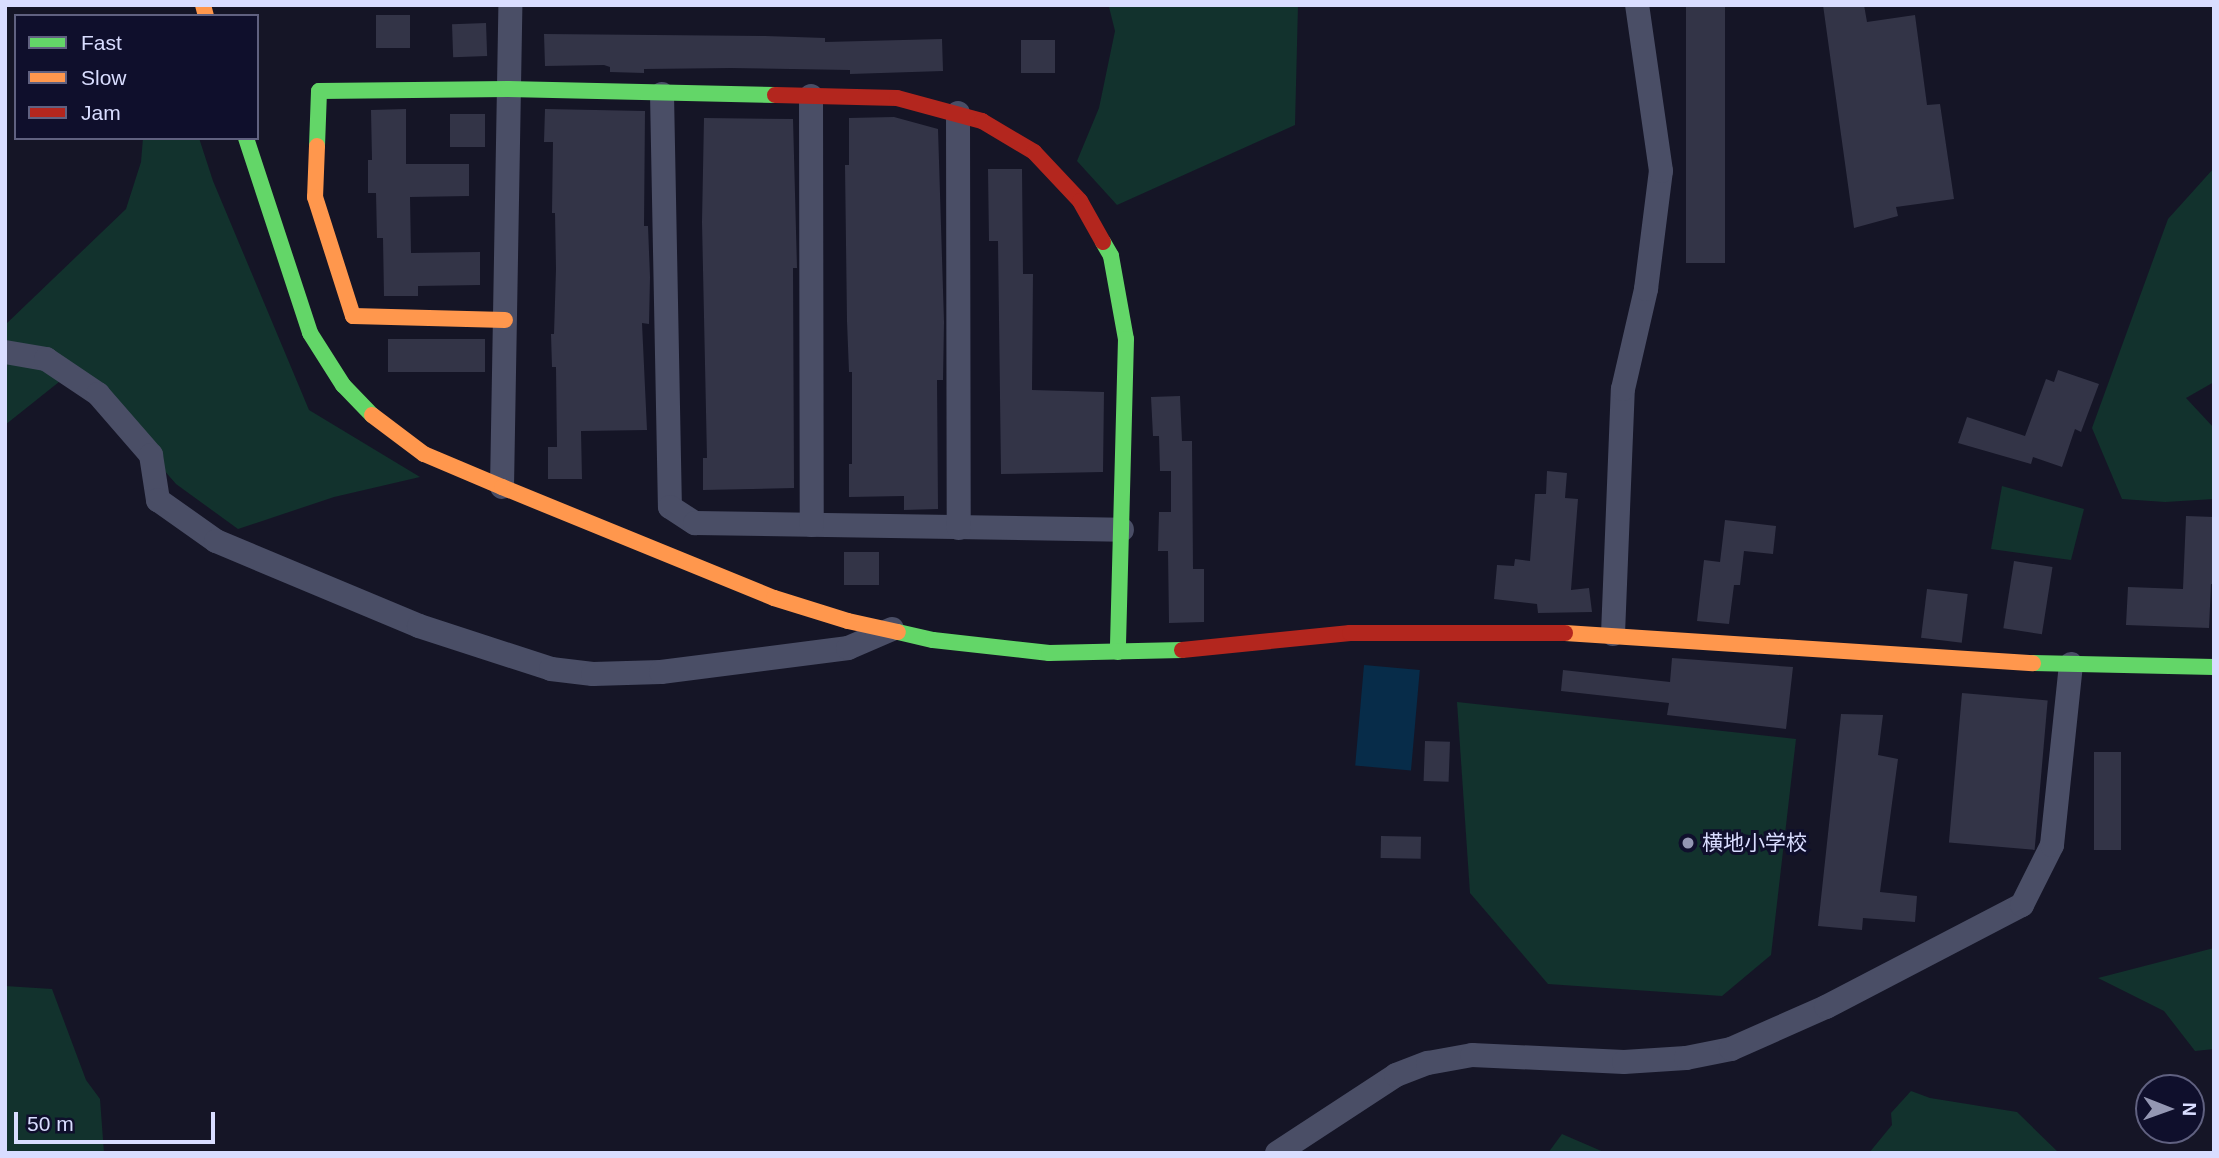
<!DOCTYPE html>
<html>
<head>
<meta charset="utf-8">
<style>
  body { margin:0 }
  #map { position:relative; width:2219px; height:1158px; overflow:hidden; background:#151526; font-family:Arial,"Noto Sans JP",sans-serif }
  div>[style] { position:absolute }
  .green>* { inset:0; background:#12322d }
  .water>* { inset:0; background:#072c49; transform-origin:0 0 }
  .building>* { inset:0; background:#333447; transform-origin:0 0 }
  .street>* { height:24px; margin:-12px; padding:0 12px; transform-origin:12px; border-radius:12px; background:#4a4e66 }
  .fast>* { height:16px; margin:-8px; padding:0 8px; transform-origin:8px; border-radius:8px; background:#63d668 }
  .slow>* { height:16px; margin:-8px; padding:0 8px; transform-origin:8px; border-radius:8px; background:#ff974d }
  .jam>* { height:16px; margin:-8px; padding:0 8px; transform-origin:8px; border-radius:8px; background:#b3261e }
  .dots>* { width:19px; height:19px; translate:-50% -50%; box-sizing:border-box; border:4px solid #0f0f2c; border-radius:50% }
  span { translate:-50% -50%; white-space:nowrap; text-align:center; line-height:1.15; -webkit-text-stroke:6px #0f0f2c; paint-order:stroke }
  .poi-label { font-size:21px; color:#d9ddff }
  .left { translate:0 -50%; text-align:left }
  .frame { position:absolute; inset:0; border:7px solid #d9ddff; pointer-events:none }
  .legend { position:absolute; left:14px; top:14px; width:245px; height:126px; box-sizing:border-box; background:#0f0f2c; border:2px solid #606180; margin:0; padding:9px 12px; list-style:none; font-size:21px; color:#d9ddff }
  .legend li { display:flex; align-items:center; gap:14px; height:35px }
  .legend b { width:35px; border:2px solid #606180 }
  .north { position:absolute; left:2135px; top:1074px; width:70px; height:70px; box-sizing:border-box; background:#0f0f2c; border:2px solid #606180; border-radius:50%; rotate:91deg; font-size:19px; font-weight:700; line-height:28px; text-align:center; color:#d9ddff }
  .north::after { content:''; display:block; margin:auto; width:24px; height:32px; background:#9497b3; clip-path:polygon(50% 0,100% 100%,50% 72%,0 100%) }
  .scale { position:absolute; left:14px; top:1112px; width:201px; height:32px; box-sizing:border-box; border:4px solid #d9ddff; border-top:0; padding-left:9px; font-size:21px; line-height:24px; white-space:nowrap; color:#d9ddff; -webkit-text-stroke:5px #0f0f2c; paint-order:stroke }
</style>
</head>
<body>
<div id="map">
  <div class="green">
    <i style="clip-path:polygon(1114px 5px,1298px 5px,1295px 125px,1117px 205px,1077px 161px,1099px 108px,1115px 31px,1109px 7px)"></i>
    <i style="clip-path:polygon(143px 138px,199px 138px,213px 181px,309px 410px,420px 477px,334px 497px,238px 529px,176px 484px,98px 394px,69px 374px,5px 425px,5px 325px,126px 209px,141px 162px)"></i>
    <i style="clip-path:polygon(2214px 168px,2214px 382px,2186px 398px,2214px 428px,2214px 499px,2165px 502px,2122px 499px,2092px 428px,2168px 219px)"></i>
    <i style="clip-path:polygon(2002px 486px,2084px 509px,2071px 560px,1991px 549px)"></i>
    <i style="clip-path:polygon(1457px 702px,1796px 739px,1771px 955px,1722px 996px,1548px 984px,1470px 893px)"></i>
    <i style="clip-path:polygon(2214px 948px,2214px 1049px,2195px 1051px,2164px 1011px,2098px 978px)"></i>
    <i style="clip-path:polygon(5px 986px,52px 989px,86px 1080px,100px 1099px,104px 1153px,5px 1153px)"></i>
    <i style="clip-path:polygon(1911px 1091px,1930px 1098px,2017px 1112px,2059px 1153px,1869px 1153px,1892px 1125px,1891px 1113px)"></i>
    <i style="clip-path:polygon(1562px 1134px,1606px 1153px,1548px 1153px)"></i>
  </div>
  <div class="water">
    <i style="left:1364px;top:665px;width:56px;height:101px;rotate:5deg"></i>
  </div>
  <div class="building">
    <i style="left:1686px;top:5px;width:39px;height:258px"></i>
    <i style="clip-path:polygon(1823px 5px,1864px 5px,1867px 22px,1915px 15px,1927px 105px,1940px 104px,1954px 199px,1896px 207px,1898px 216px,1854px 228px)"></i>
    <i style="left:376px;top:15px;width:34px;height:33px"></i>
    <i style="left:486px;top:23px;width:33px;height:34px;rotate:88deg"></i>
    <i style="clip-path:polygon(544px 34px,765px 36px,825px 38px,825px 42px,942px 39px,943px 71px,850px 74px,850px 70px,731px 68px,644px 69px,644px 73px,610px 72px,610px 67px,604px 65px,545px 66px)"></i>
    <i style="left:1021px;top:40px;width:34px;height:33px"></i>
    <i style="clip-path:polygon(406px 109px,406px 164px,469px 164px,469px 196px,410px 197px,411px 253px,480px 252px,480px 285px,418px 286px,418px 296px,384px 296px,383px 238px,377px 238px,376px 193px,368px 193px,368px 160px,372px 160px,371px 110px)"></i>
    <i style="clip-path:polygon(545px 109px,645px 111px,644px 226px,648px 226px,650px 277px,649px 324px,642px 323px,647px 430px,581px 431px,582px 479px,548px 479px,548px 447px,557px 447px,556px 367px,552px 367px,551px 334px,554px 334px,556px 269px,555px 213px,552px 213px,553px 142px,544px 142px)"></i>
    <i style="left:450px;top:114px;width:35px;height:33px"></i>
    <i style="clip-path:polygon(894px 117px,938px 129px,944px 322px,943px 380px,937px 380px,938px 509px,904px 510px,904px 496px,849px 497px,849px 464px,852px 464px,852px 372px,849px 372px,847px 321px,845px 165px,849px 165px,849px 118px)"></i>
    <i style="clip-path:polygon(704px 118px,793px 119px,797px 268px,793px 268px,794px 488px,703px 490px,703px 458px,707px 458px,702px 222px)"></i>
    <i style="clip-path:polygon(988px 169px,1022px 169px,1023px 274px,1033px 274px,1032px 390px,1104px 392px,1103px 472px,1001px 474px,998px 241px,989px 241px)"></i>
    <i style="left:388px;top:339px;width:97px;height:33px"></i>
    <i style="clip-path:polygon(2058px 370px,2099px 384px,2081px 432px,2075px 429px,2062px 467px,2033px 457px,2031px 464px,1958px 443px,1967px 417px,2025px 436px,2046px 379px,2054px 382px)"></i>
    <i style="clip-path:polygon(1180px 396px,1182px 441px,1192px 441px,1193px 569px,1204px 569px,1204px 622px,1169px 623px,1168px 551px,1158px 551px,1159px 512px,1171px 512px,1171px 471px,1160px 471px,1159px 436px,1153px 436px,1151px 397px)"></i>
    <i style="clip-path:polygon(1547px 471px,1567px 473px,1565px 498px,1578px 499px,1571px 590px,1589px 588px,1592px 612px,1538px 613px,1537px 604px,1494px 599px,1497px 565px,1514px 566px,1515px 559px,1530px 561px,1535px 494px,1546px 494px)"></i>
    <i style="clip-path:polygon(2186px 516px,2214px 517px,2214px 584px,2211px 584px,2209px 628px,2126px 625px,2128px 587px,2183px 589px)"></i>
    <i style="clip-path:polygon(1725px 520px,1776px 526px,1773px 554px,1744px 551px,1740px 585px,1734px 585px,1729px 624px,1697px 621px,1704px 560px,1720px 562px)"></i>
    <i style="left:844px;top:552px;width:35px;height:33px"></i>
    <i style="left:2014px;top:561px;width:39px;height:68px;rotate:9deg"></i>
    <i style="left:1927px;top:589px;width:41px;height:49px;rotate:7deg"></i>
    <i style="clip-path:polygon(1672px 658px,1793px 667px,1786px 729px,1667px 715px,1669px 703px,1561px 691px,1563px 670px,1670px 682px)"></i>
    <i style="left:1962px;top:693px;width:86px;height:150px;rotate:5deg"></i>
    <i style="clip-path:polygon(1841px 714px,1883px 715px,1878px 755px,1898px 759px,1880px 892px,1917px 896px,1915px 922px,1863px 918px,1862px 930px,1818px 926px)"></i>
    <i style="left:1425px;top:741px;width:25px;height:40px;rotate:2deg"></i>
    <i style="left:2094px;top:752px;width:27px;height:98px"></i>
    <i style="left:1381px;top:836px;width:40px;height:22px;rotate:1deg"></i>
  </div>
  <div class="street">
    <i style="left:662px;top:94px;width:413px;rotate:88.9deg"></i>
    <i style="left:670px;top:507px;width:30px;rotate:33deg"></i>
    <i style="left:695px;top:523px;width:427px;rotate:0.9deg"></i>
    <i style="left:811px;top:96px;width:429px;rotate:89.9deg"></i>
    <i style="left:958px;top:113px;width:415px;rotate:89.9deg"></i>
    <i style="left:5px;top:352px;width:42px;rotate:9.7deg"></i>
    <i style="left:46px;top:359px;width:63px;rotate:33.9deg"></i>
    <i style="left:98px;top:394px;width:81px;rotate:49deg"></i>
    <i style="left:151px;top:455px;width:46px;rotate:81.2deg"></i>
    <i style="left:158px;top:500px;width:71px;rotate:35.3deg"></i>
    <i style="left:216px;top:541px;width:220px;rotate:22.7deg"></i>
    <i style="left:419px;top:626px;width:139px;rotate:18deg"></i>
    <i style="left:551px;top:669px;width:42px;rotate:6.8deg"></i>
    <i style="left:593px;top:674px;width:68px;rotate:-1.7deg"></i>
    <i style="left:661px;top:672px;width:189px;rotate:-7.3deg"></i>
    <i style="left:848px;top:648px;width:48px;rotate:-23.4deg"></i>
    <i style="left:502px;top:487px;width:482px;rotate:-89deg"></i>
    <i style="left:1613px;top:634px;width:245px;rotate:-87.7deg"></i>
    <i style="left:1623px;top:389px;width:103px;rotate:-77deg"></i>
    <i style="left:1646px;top:289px;width:119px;rotate:-82.8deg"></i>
    <i style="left:1661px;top:171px;width:168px;rotate:-98.2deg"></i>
    <i style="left:1277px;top:1153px;width:142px;rotate:-33.2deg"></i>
    <i style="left:1396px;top:1075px;width:34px;rotate:-21deg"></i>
    <i style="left:1428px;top:1063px;width:45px;rotate:-10.3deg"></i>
    <i style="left:1472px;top:1055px;width:152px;rotate:2.6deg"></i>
    <i style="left:1624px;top:1062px;width:62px;rotate:-3.7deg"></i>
    <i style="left:1686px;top:1058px;width:46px;rotate:-11.3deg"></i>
    <i style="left:1731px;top:1049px;width:104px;rotate:-23.9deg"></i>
    <i style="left:1826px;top:1007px;width:221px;rotate:-27.5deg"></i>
    <i style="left:2022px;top:905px;width:67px;rotate:-63.4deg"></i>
    <i style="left:2052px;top:845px;width:182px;rotate:-84deg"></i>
  </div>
  <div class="fast">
    <i style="left:246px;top:138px;width:205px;rotate:71.8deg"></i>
    <i style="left:310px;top:333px;width:62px;rotate:57.6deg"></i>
    <i style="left:343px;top:385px;width:42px;rotate:46deg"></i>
    <i style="left:317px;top:146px;width:55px;rotate:-87.9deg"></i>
    <i style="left:319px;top:91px;width:189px;rotate:-0.6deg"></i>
    <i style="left:508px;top:89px;width:267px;rotate:1.3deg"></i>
    <i style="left:1103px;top:242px;width:16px;rotate:60deg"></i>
    <i style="left:1111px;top:256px;width:84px;rotate:79.8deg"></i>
    <i style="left:1126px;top:339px;width:313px;rotate:91.5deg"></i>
    <i style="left:898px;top:632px;width:36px;rotate:13deg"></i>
    <i style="left:933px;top:640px;width:117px;rotate:6.4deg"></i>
    <i style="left:1049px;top:653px;width:133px;rotate:-1.3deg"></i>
    <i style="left:2033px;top:663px;width:181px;rotate:1.3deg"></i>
  </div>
  <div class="slow">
    <i style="left:203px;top:5px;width:11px;rotate:75deg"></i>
    <i style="left:317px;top:146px;width:51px;rotate:92.2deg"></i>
    <i style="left:315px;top:197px;width:125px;rotate:72.3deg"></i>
    <i style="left:353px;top:316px;width:152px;rotate:1.5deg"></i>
    <i style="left:372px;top:415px;width:65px;rotate:36.9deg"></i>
    <i style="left:424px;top:454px;width:85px;rotate:22.9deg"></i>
    <i style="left:502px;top:487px;width:294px;rotate:22.2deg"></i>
    <i style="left:774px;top:598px;width:77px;rotate:17.3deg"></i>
    <i style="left:848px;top:621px;width:51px;rotate:12.4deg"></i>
    <i style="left:1565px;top:633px;width:469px;rotate:3.7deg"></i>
  </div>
  <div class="jam">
    <i style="left:775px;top:95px;width:122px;rotate:1.4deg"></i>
    <i style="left:897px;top:98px;width:88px;rotate:15.1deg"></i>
    <i style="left:982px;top:121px;width:61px;rotate:30.8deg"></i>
    <i style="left:1034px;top:152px;width:67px;rotate:46.8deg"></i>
    <i style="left:1080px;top:201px;width:47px;rotate:60.7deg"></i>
    <i style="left:1182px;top:650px;width:169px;rotate:-5.8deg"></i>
    <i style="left:1350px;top:633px;width:215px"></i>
  </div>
  <div class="dots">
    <i style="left:1688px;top:843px;background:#9497b3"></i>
  </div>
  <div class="poi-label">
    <span class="left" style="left:1702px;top:843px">横地小学校</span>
  </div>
  <div class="frame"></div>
  <ul class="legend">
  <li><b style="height:9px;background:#63d668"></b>Fast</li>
  <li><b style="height:9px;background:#ff974d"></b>Slow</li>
  <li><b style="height:9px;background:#b3261e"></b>Jam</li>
  </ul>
  <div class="north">N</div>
  <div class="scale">50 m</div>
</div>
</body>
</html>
